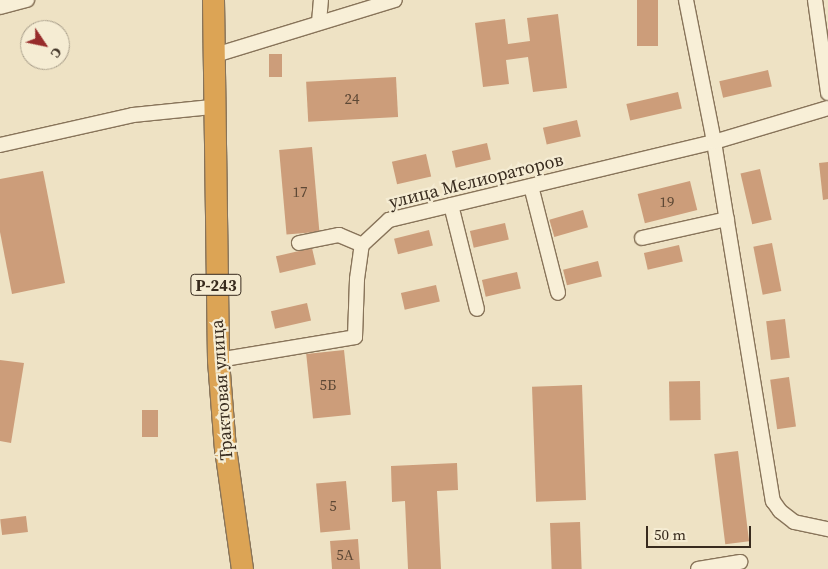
<!DOCTYPE html>
<html>
<head>
<meta charset="utf-8">
<style>
  body { margin:0 }
  #map { position:relative; width:828px; height:569px; overflow:hidden; background:#eee2c4; font-family:"Source Serif 4",serif }
  div>[style] { position:absolute }
  .building>* { inset:0; background:#cc9d7a; transform-origin:0 0 }
  .roads { filter:drop-shadow(1px 0 #88745a) drop-shadow(-1px 0 #88745a) drop-shadow(0 1px #88745a) drop-shadow(0 -1px #88745a) }
  .minor>* { height:14px; margin:-7px; padding:0 7px; transform-origin:7px; border-radius:7px; background:#f8efd7 }
  .highway>* { height:21px; margin:-10.5px; padding:0 10.5px; transform-origin:10.5px; border-radius:10.5px; background:#dca455 }
  span { translate:-50% -50%; white-space:nowrap; text-align:center; line-height:1.15; -webkit-text-stroke:4.5px #f5ecd3; paint-order:stroke }
  .number-label { font-size:15px; color:#5d4835 }
  .number-label span { -webkit-text-stroke-width:0 }
  .shield-label span { padding:1px 4px; background:#f5ecd3; border:1px solid; border-radius:4px; -webkit-text-stroke-width:0 }
  .shield-label { font-size:16px; color:#382b1e; font-weight:700 }
  .street-label { font-size:18px; color:#382b1e }
  .north { position:absolute; left:20px; top:20px; width:50px; height:50px; box-sizing:border-box; background:#f5ecd3; border:1px solid #a99f8b; border-radius:50%; rotate:124deg; font-size:14px; font-weight:700; line-height:20px; text-align:center; color:#382b1e }
  .north::after { content:''; display:block; margin:auto; width:18px; height:22px; background:#972c2b; clip-path:polygon(50% 0,100% 100%,50% 72%,0 100%) }
  .scale { position:absolute; left:646px; top:526px; width:105px; height:22px; box-sizing:border-box; border:2px solid #382b1e; border-top:0; padding-left:6px; font-size:15px; line-height:18px; white-space:nowrap; color:#382b1e; -webkit-text-stroke:4px #f5ecd3; paint-order:stroke }
</style>
</head>
<body>
<div id="map">
  <div class="building">
    <i style="left:637px;top:0;width:21px;height:46px"></i>
    <i style="clip-path:polygon(558px 14px,567px 88px,533px 92px,528px 57px,506px 60px,509px 84px,483px 87px,475px 23px,505px 19px,508px 44px,530px 41px,527px 18px)"></i>
    <i style="left:269px;top:54px;width:13px;height:23px"></i>
    <i style="left:768px;top:70px;width:17px;height:50px;rotate:77deg"></i>
    <i style="left:396px;top:77px;width:40px;height:90px;rotate:87deg"></i>
    <i style="left:678px;top:92px;width:17px;height:53px;rotate:77deg"></i>
    <i style="left:577px;top:120px;width:17px;height:35px;rotate:77deg"></i>
    <i style="left:487px;top:143px;width:17px;height:36px;rotate:77deg"></i>
    <i style="left:312px;top:147px;width:85px;height:33px;rotate:85deg"></i>
    <i style="left:426px;top:154px;width:23px;height:35px;rotate:77deg"></i>
    <i style="clip-path:polygon(828px 162px,828px 199px,823px 200px,819px 163px)"></i>
    <i style="left:760px;top:169px;width:52px;height:20px;rotate:77deg"></i>
    <i style="clip-path:polygon(43px 171px,65px 283px,12px 294px,0 232px,0 179px)"></i>
    <i style="left:690px;top:181px;width:30px;height:54px;rotate:76deg"></i>
    <i style="left:583px;top:210px;width:18px;height:35px;rotate:74deg"></i>
    <i style="left:505px;top:223px;width:17px;height:36px;rotate:77deg"></i>
    <i style="left:429px;top:230px;width:16px;height:36px;rotate:76deg"></i>
    <i style="left:772px;top:243px;width:49px;height:19px;rotate:79deg"></i>
    <i style="left:679px;top:245px;width:17px;height:36px;rotate:77deg"></i>
    <i style="left:312px;top:248px;width:17px;height:37px;rotate:77deg"></i>
    <i style="left:598px;top:261px;width:16px;height:36px;rotate:76deg"></i>
    <i style="left:517px;top:272px;width:17px;height:36px;rotate:77deg"></i>
    <i style="left:436px;top:285px;width:17px;height:36px;rotate:77deg"></i>
    <i style="left:307px;top:303px;width:18px;height:37px;rotate:77deg"></i>
    <i style="left:785px;top:319px;width:39px;height:19px;rotate:83deg"></i>
    <i style="left:344px;top:350px;width:65px;height:38px;rotate:84deg"></i>
    <i style="clip-path:polygon(0 360px,24px 363px,11px 443px,0 441px)"></i>
    <i style="left:789px;top:377px;width:50px;height:19px;rotate:82deg"></i>
    <i style="left:700px;top:381px;width:39px;height:31px;rotate:89deg"></i>
    <i style="left:582px;top:385px;width:115px;height:50px;rotate:88deg"></i>
    <i style="left:142px;top:410px;width:16px;height:27px"></i>
    <i style="left:738px;top:451px;width:91px;height:24px;rotate:83deg"></i>
    <i style="clip-path:polygon(457px 463px,458px 490px,437px 491px,441px 569px,408px 569px,405px 501px,392px 502px,391px 466px)"></i>
    <i style="left:346px;top:481px;width:49px;height:30px;rotate:85deg"></i>
    <i style="left:26px;top:516px;width:16px;height:26px;rotate:83deg"></i>
    <i style="left:580px;top:522px;width:47px;height:30px;rotate:88deg"></i>
    <i style="left:358px;top:539px;width:30px;height:28px;rotate:86deg"></i>
  </div>
  <div class="roads">
    <div class="minor">
      <i style="left:686px;top:0;width:145px;rotate:78.8deg"></i>
      <i style="left:714px;top:142px;width:364px;rotate:80.7deg"></i>
      <i style="left:773px;top:501px;width:12px;rotate:55deg"></i>
      <i style="left:780px;top:511px;width:18px;rotate:38deg"></i>
      <i style="left:794px;top:522px;width:35px;rotate:12deg"></i>
      <i style="left:815px;top:0;width:94px;rotate:82deg"></i>
      <i style="left:0;top:7px;width:28px;rotate:-15deg"></i>
      <i style="left:319px;top:22px;width:22px;rotate:-85deg"></i>
      <i style="left:212px;top:56px;width:191px;rotate:-17deg"></i>
      <i style="left:0;top:145px;width:136px;rotate:-12.7deg"></i>
      <i style="left:133px;top:115px;width:79px;rotate:-5.8deg"></i>
      <i style="left:531px;top:186px;width:110px;rotate:75.8deg"></i>
      <i style="left:451px;top:205px;width:107px;rotate:76deg"></i>
      <i style="left:642px;top:238px;width:87px;rotate:-12.6deg"></i>
      <i style="left:299px;top:243px;width:41px;rotate:-11.3deg"></i>
      <i style="left:339px;top:235px;width:25px;rotate:23deg"></i>
      <i style="left:218px;top:360px;width:139px;rotate:-9.5deg"></i>
      <i style="left:355px;top:337px;width:58px;rotate:-88deg"></i>
      <i style="left:357px;top:279px;width:34px;rotate:-82deg"></i>
      <i style="left:362px;top:245px;width:37px;rotate:-43deg"></i>
      <i style="left:389px;top:220px;width:334px;rotate:-13.5deg"></i>
      <i style="left:714px;top:142px;width:119px;rotate:-16.6deg"></i>
      <i style="left:698px;top:569px;width:43px;rotate:-9.5deg"></i>
    </div>
    <div class="highway">
      <i style="left:213px;top:0;width:360px;rotate:89.2deg"></i>
      <i style="left:218px;top:360px;width:88px;rotate:85.5deg"></i>
      <i style="left:225px;top:448px;width:122px;rotate:82deg"></i>
    </div>
  </div>
  <div class="number-label">
    <span style="left:352px;top:99px">24</span>
    <span style="left:300px;top:192px">17</span>
    <span style="left:667px;top:202px">19</span>
    <span style="left:328px;top:385px">5Б</span>
    <span style="left:333px;top:506px">5</span>
    <span style="left:345px;top:555px">5А</span>
  </div>
  <div class="shield-label">
    <span style="left:216px;top:285px">Р-243</span>
  </div>
  <div class="street-label">
    <span style="left:476px;top:181px;rotate:-14deg">улица Мелиораторов</span>
    <span style="left:222px;top:390px;rotate:-94deg">Трактовая улица</span>
  </div>
  <div class="north">С</div>
  <div class="scale">50 m</div>
</div>
</body>
</html>
